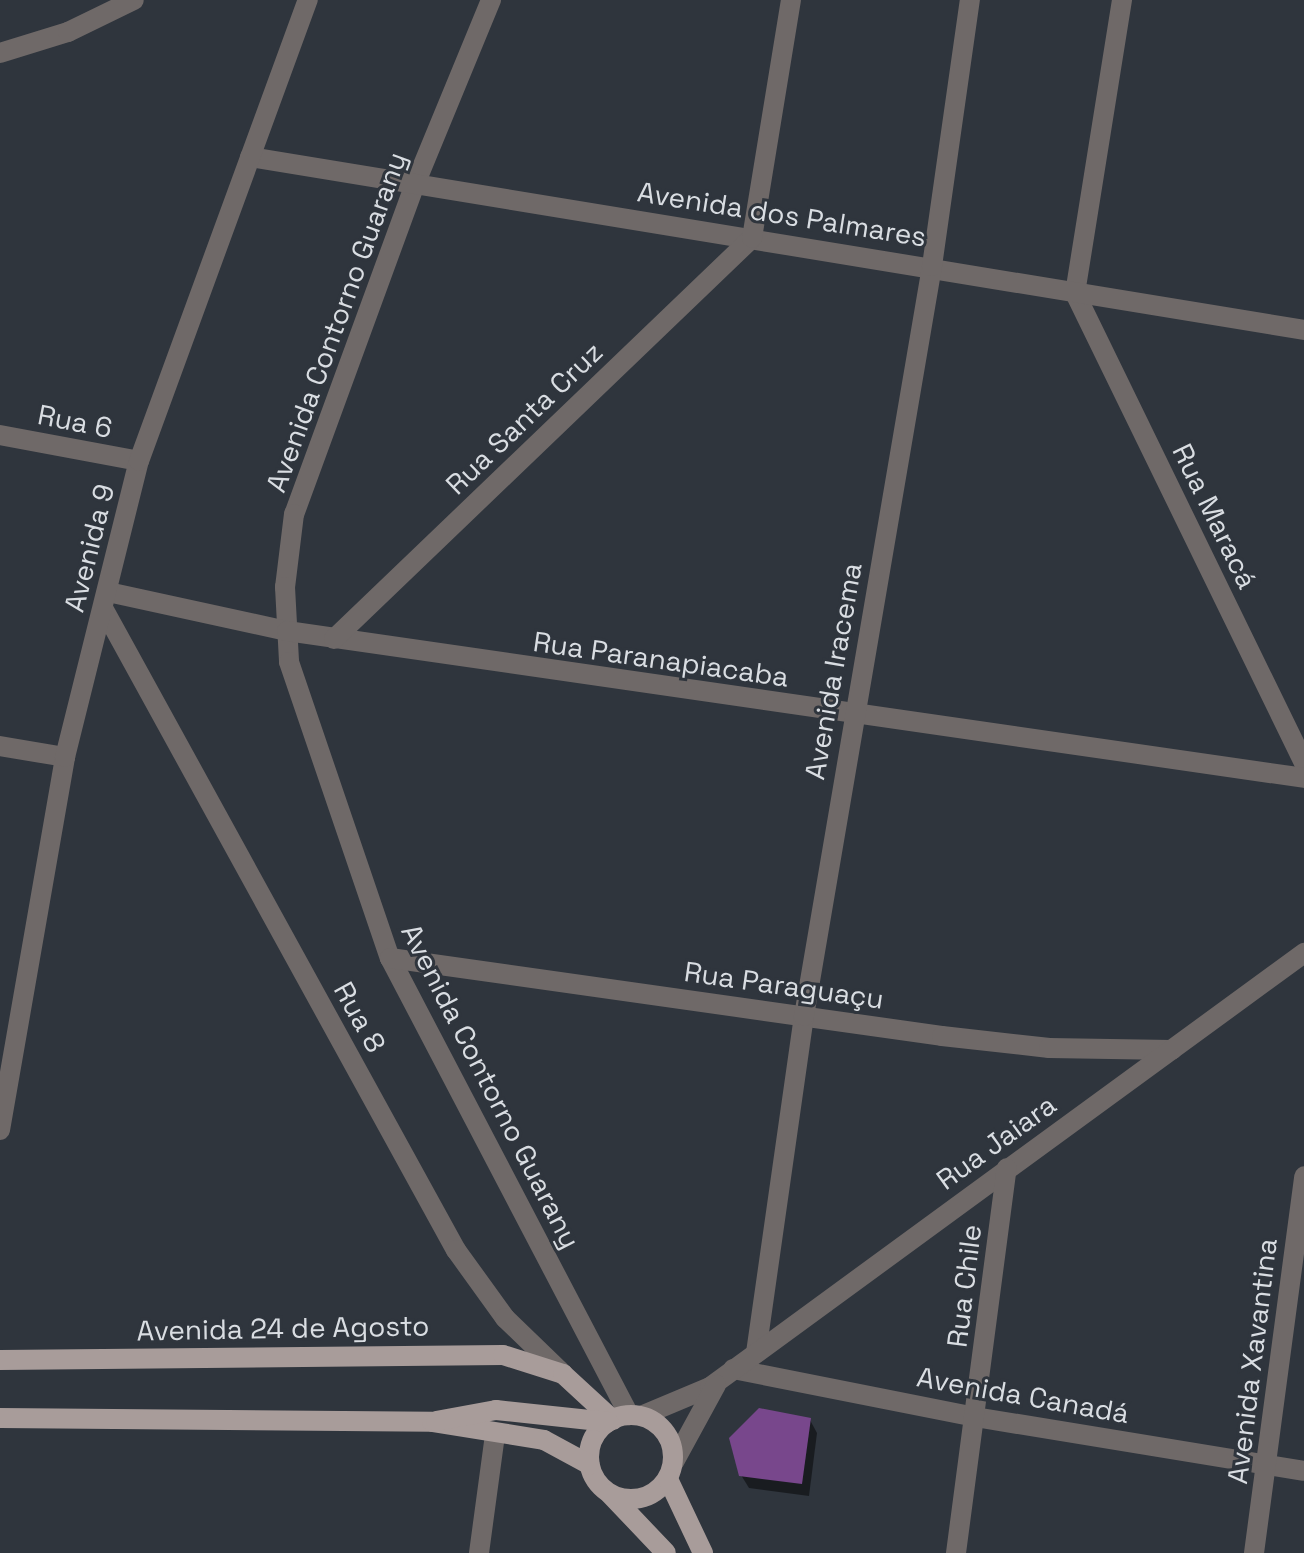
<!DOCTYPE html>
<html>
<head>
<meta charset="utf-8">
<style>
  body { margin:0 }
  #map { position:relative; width:1304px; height:1553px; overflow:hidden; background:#2f353d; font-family:"Space Grotesk",sans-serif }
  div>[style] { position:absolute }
  .shadow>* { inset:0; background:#0007 }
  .building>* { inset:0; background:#78478c }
  .minor>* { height:20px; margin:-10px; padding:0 10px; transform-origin:10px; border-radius:10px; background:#6f6968 }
  .major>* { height:20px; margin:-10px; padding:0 10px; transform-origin:10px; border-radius:10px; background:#a89c9a }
  .major>.ring { margin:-10px; padding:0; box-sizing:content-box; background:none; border:20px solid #a89c9a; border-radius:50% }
  span { translate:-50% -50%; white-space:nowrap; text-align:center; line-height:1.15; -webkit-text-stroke:6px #2f353d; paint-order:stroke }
  .street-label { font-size:28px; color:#d9dde2 }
</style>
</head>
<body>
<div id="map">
  <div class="shadow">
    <i style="clip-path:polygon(810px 1420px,817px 1433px,809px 1496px,749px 1488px,741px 1475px)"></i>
  </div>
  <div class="building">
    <i style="clip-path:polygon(759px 1408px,811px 1418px,802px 1484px,739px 1476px,729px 1438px)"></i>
  </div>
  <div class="minor">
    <i style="left:491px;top:0;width:199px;rotate:112.4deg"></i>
    <i style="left:415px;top:184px;width:351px;rotate:110.1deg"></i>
    <i style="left:294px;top:514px;width:74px;rotate:97deg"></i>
    <i style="left:285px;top:587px;width:75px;rotate:86.9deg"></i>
    <i style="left:289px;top:662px;width:313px;rotate:71.2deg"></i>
    <i style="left:390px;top:958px;width:516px;rotate:62.39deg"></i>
    <i style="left:1122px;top:0;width:297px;rotate:99.1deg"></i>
    <i style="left:1075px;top:293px;width:523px;rotate:64.02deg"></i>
    <i style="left:0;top:53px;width:71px;rotate:-17.2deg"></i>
    <i style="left:68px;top:32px;width:73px;rotate:-25.9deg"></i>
    <i style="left:250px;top:157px;width:1068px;rotate:9.32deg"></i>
    <i style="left:0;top:435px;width:141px;rotate:10.6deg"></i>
    <i style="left:108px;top:592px;width:183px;rotate:12.3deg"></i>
    <i style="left:287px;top:631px;width:1028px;rotate:8.22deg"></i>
    <i style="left:103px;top:608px;width:733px;rotate:61.2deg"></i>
    <i style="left:456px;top:1250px;width:84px;rotate:54.2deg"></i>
    <i style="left:505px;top:1318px;width:81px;rotate:44deg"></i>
    <i style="left:334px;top:639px;width:579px;rotate:-43.81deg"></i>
    <i style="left:752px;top:238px;width:241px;rotate:-80.7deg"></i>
    <i style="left:0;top:746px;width:66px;rotate:9.6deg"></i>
    <i style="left:390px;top:958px;width:557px;rotate:8.04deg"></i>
    <i style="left:942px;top:1036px;width:108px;rotate:6.4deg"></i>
    <i style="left:1049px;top:1048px;width:123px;rotate:0.9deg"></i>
    <i style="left:0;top:1130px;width:379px;rotate:-80.1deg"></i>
    <i style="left:65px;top:757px;width:305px;rotate:-76deg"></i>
    <i style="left:139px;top:461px;width:491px;rotate:-69.9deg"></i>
    <i style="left:756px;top:1353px;width:340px;rotate:-81.9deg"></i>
    <i style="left:804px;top:1016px;width:761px;rotate:-80.31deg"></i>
    <i style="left:932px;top:266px;width:269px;rotate:-81.9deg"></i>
    <i style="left:733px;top:1369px;width:247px;rotate:11.2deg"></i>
    <i style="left:975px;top:1417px;width:333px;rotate:9.3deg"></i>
    <i style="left:641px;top:1416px;width:75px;rotate:-22.8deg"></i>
    <i style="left:710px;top:1387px;width:736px;rotate:-36.15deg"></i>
    <i style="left:674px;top:1462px;width:88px;rotate:-61.4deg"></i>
    <i style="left:479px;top:1553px;width:119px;rotate:-82.3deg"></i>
    <i style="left:956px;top:1553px;width:388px;rotate:-82.5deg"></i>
    <i style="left:1254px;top:1553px;width:380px;rotate:-82.4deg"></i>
  </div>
  <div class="major">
    <i style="left:0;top:1360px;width:503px;rotate:-0.57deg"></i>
    <i style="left:503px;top:1355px;width:63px;rotate:17.6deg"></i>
    <i style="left:563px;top:1374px;width:68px;rotate:42.6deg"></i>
    <i class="ring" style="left:589px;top:1415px;width:64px;height:64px"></i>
    <i style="left:0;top:1418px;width:432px;rotate:0.5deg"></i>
    <i style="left:432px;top:1422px;width:113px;rotate:9.1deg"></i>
    <i style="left:544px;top:1440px;width:52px;rotate:28.5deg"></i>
    <i style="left:436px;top:1421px;width:61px;rotate:-10.4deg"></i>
    <i style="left:496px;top:1410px;width:113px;rotate:6.1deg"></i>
    <i style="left:668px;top:1479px;width:82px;rotate:64.7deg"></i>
    <i style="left:610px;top:1494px;width:81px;rotate:46.5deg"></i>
  </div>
  <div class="street-label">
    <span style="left:782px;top:214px;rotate:9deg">Avenida dos Palmares</span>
    <span style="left:336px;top:322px;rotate:-70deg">Avenida Contorno Guarany</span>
    <span style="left:524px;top:418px;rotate:-44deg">Rua Santa Cruz</span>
    <span style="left:75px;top:421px;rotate:11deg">Rua 6</span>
    <span style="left:1215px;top:516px;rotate:64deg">Rua Maracá</span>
    <span style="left:89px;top:548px;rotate:-76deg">Avenida 9</span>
    <span style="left:661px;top:659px;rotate:8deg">Rua Paranapiacaba</span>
    <span style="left:833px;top:671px;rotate:-80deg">Avenida Iracema</span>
    <span style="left:784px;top:985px;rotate:8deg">Rua Paraguaçu</span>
    <span style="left:360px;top:1017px;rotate:61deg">Rua 8</span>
    <span style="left:491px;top:1086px;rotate:63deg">Avenida Contorno Guarany</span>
    <span style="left:996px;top:1142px;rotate:-36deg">Rua Jaiara</span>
    <span style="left:964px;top:1286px;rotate:-83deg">Rua Chile</span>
    <span style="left:283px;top:1328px;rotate:-1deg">Avenida 24 de Agosto</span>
    <span style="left:1252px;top:1361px;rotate:-83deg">Avenida Xavantina</span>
    <span style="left:1023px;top:1395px;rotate:10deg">Avenida Canadá</span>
  </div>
</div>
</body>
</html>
